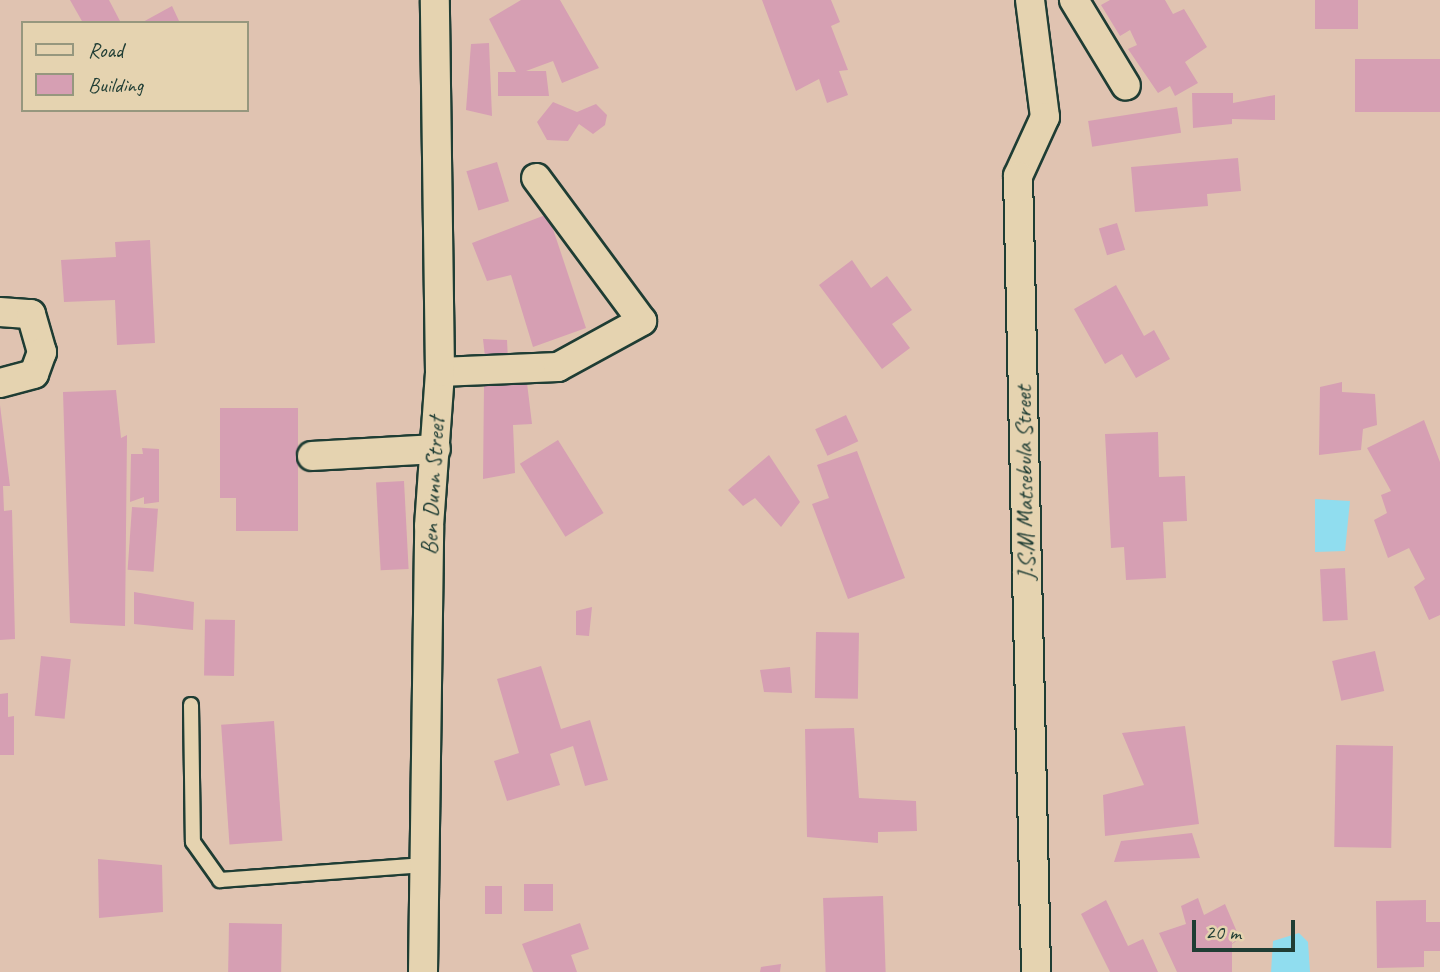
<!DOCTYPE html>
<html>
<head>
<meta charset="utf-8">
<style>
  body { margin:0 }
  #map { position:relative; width:1440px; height:972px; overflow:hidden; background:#e0c3b1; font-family:Caveat,sans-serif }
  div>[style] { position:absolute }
  .water>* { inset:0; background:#90ddef }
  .building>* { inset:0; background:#d69fb3; transform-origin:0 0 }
  .roads { filter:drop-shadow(2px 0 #1f3d34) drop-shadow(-2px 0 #1f3d34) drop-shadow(0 2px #1f3d34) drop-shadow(0 -2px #1f3d34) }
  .service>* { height:14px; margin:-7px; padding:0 7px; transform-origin:7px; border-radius:7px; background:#e5d3b0 }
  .minor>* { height:28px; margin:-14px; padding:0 14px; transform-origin:14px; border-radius:14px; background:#e5d3b0 }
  span { translate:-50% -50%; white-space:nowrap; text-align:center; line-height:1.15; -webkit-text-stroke:5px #e5d3b0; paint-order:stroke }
  .street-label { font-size:24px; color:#1f3d34 }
  .legend { position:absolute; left:21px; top:21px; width:228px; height:91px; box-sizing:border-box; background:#e5d3b0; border:2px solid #96977e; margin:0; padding:9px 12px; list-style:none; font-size:21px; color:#1f3d34 }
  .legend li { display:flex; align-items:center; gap:14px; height:35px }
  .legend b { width:35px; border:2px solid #96977e }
  .scale { position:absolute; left:1192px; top:920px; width:103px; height:32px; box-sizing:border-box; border:4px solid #1f3d34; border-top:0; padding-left:9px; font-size:21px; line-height:24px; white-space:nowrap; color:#1f3d34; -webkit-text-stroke:5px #e5d3b0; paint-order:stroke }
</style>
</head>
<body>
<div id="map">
  <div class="water">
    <i style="clip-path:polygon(1315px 499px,1350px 501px,1345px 551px,1315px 552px)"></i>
    <i style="clip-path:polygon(1299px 933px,1308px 942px,1310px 972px,1271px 972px,1273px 941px)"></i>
  </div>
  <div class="building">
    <i style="clip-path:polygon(70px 0,109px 0,121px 23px,83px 23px)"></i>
    <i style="clip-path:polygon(521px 0,560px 0,599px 68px,562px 83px,553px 61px,526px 71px,546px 71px,549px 96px,498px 96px,498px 72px,516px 72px,489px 19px)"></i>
    <i style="clip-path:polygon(762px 0,831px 0,840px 22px,831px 26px,848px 70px,839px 71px,848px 95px,827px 103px,819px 79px,796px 91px)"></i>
    <i style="clip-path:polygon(1110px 0,1165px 0,1173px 14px,1184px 9px,1207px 47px,1185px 62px,1198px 83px,1175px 96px,1170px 86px,1158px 93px,1128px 49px,1137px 45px,1130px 30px,1120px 36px,1101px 5px)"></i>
    <i style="left:1315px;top:0;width:43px;height:29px"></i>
    <i style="clip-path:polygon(172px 6px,180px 23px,141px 23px)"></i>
    <i style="clip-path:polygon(489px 43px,492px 116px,466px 110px,471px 44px)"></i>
    <i style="left:1440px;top:59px;width:53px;height:85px;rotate:90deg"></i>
    <i style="clip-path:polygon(1192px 93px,1233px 93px,1233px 103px,1275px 95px,1275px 120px,1232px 119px,1232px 124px,1193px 128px)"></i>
    <i style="clip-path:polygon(553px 102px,577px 112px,596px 104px,607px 115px,605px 125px,593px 134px,579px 124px,568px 141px,547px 140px,537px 122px)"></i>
    <i style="left:1177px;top:107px;width:26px;height:90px;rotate:81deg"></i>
    <i style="clip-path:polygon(1238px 158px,1241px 191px,1207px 194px,1208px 206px,1135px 212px,1131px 167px)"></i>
    <i style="left:497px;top:162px;width:41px;height:32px;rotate:73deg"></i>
    <i style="clip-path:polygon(548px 214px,586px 328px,533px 347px,511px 275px,487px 281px,472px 243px)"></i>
    <i style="left:1117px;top:223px;width:28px;height:19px;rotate:73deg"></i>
    <i style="clip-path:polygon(150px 240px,155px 343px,117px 345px,115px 300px,64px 302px,61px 260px,116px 257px,115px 242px)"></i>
    <i style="clip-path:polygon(852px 260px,871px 288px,887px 276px,912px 310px,892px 324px,910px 348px,882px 369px,819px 285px)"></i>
    <i style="clip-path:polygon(1116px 285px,1144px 336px,1154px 330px,1170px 359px,1136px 378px,1122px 354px,1105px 364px,1074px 309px)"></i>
    <i style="clip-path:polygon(483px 339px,507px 340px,508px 360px,485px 357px)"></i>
    <i style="clip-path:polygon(1342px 382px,1342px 392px,1375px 394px,1377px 425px,1363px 429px,1361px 450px,1319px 455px,1320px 387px)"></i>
    <i style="clip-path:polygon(527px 383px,532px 424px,513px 425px,515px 473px,483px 479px,484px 386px)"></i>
    <i style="clip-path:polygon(116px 390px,121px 438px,127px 435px,125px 626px,70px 623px,63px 392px)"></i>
    <i style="clip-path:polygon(0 405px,10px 486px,3px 486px,4px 511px,12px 510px,15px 639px,0 640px)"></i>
    <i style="clip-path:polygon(220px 408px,298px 408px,298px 531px,236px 531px,236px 498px,220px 498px)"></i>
    <i style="left:846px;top:415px;width:29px;height:34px;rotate:65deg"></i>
    <i style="clip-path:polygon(1424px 420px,1440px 462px,1440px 615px,1429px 620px,1414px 587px,1425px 579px,1409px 548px,1388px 558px,1374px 520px,1387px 513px,1381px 495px,1391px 491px,1367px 448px)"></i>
    <i style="clip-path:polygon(1158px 432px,1159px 477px,1185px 476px,1187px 521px,1163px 522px,1166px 578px,1126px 580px,1124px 547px,1111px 548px,1105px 434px)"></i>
    <i style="left:558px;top:440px;width:86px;height:45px;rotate:58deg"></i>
    <i style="clip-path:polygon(142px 448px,159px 449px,159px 502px,144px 504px,144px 497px,130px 502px,131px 454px,143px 454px)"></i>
    <i style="clip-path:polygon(857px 451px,905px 578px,848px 599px,812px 504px,829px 498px,817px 465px)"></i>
    <i style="clip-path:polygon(769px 455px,800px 502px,781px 527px,755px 498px,743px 506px,728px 490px)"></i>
    <i style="left:404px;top:481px;width:88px;height:28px;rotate:87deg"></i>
    <i style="left:132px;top:507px;width:26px;height:63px;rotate:4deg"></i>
    <i style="left:1345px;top:568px;width:52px;height:25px;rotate:87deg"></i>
    <i style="clip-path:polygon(134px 592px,194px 602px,193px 630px,134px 624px)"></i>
    <i style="clip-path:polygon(592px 607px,589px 636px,576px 635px,576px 611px)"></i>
    <i style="left:235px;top:620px;width:56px;height:30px;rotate:91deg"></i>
    <i style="left:816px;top:632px;width:43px;height:66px;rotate:1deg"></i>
    <i style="left:1375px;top:651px;width:41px;height:44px;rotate:77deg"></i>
    <i style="left:41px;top:656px;width:30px;height:60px;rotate:6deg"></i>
    <i style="clip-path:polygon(541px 666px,561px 729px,590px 720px,608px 780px,585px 786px,573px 746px,550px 754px,560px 785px,507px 801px,494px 761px,519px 753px,497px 679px)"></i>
    <i style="clip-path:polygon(790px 667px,792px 693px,764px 692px,760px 670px)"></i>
    <i style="clip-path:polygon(8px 693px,8px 717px,14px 716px,14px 755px,0 755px,0 694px)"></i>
    <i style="left:274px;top:721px;width:120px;height:53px;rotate:86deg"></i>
    <i style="clip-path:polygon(1185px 726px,1199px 824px,1105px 836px,1103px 795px,1144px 785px,1122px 733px)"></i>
    <i style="clip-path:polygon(854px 728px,859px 798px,916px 801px,917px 831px,878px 832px,878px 843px,807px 837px,805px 729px)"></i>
    <i style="left:1336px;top:745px;width:57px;height:102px;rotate:1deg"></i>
    <i style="clip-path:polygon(1192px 833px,1200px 858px,1114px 862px,1121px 841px)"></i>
    <i style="clip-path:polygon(98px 859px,162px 865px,163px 912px,99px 918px)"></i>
    <i style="left:524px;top:884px;width:29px;height:27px"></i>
    <i style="left:485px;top:886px;width:17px;height:28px"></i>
    <i style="left:883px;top:896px;width:76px;height:60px;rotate:88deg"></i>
    <i style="clip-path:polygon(1198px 898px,1204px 915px,1225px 904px,1240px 939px,1232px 944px,1232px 972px,1177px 972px,1159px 933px,1186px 924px,1181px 906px)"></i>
    <i style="clip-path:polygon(1106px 900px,1128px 946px,1143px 939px,1158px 972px,1110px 972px,1081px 914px)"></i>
    <i style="clip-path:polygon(1426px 900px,1426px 922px,1440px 922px,1440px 951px,1424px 951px,1424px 967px,1377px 968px,1376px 901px)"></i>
    <i style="left:229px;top:923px;width:53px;height:49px;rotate:1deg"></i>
    <i style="clip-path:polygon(580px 923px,589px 949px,571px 955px,577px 972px,533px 972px,522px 944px)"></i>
    <i style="clip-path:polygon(781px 964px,780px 972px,760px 972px,761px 967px)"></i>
  </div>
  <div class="roads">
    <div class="service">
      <i style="left:191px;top:705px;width:137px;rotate:89.2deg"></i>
      <i style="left:193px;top:842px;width:47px;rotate:54.6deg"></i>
      <i style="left:220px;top:880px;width:205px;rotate:-4.2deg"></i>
    </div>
    <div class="minor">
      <i style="left:1030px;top:0;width:118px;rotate:82.7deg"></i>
      <i style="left:1045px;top:117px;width:65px;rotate:114.6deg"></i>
      <i style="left:1018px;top:176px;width:796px;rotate:88.7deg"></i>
      <i style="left:1074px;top:0;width:100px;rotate:58.8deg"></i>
      <i style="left:0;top:312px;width:31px;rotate:4deg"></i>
      <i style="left:31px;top:314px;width:40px;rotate:74deg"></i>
      <i style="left:42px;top:352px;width:23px;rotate:110deg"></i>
      <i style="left:34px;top:374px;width:35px;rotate:165deg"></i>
      <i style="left:440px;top:372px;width:118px;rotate:-2.4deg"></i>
      <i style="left:558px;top:367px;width:96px;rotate:-28.7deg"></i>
      <i style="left:642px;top:321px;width:178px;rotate:-126.5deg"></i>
      <i style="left:312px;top:456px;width:124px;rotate:-3.2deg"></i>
      <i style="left:423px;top:972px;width:446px;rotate:-89.2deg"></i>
      <i style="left:429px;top:526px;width:154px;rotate:-85.9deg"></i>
      <i style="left:440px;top:372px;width:372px;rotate:-90.8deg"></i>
    </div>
  </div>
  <div class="street-label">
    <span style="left:1025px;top:483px;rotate:-91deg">J.S.M Matsebula Street</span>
    <span style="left:433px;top:486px;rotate:-87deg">Ben Dunn Street</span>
  </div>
  <ul class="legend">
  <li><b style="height:9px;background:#e5d3b0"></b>Road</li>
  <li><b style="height:19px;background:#d69fb3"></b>Building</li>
  </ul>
  <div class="scale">20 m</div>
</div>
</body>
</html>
